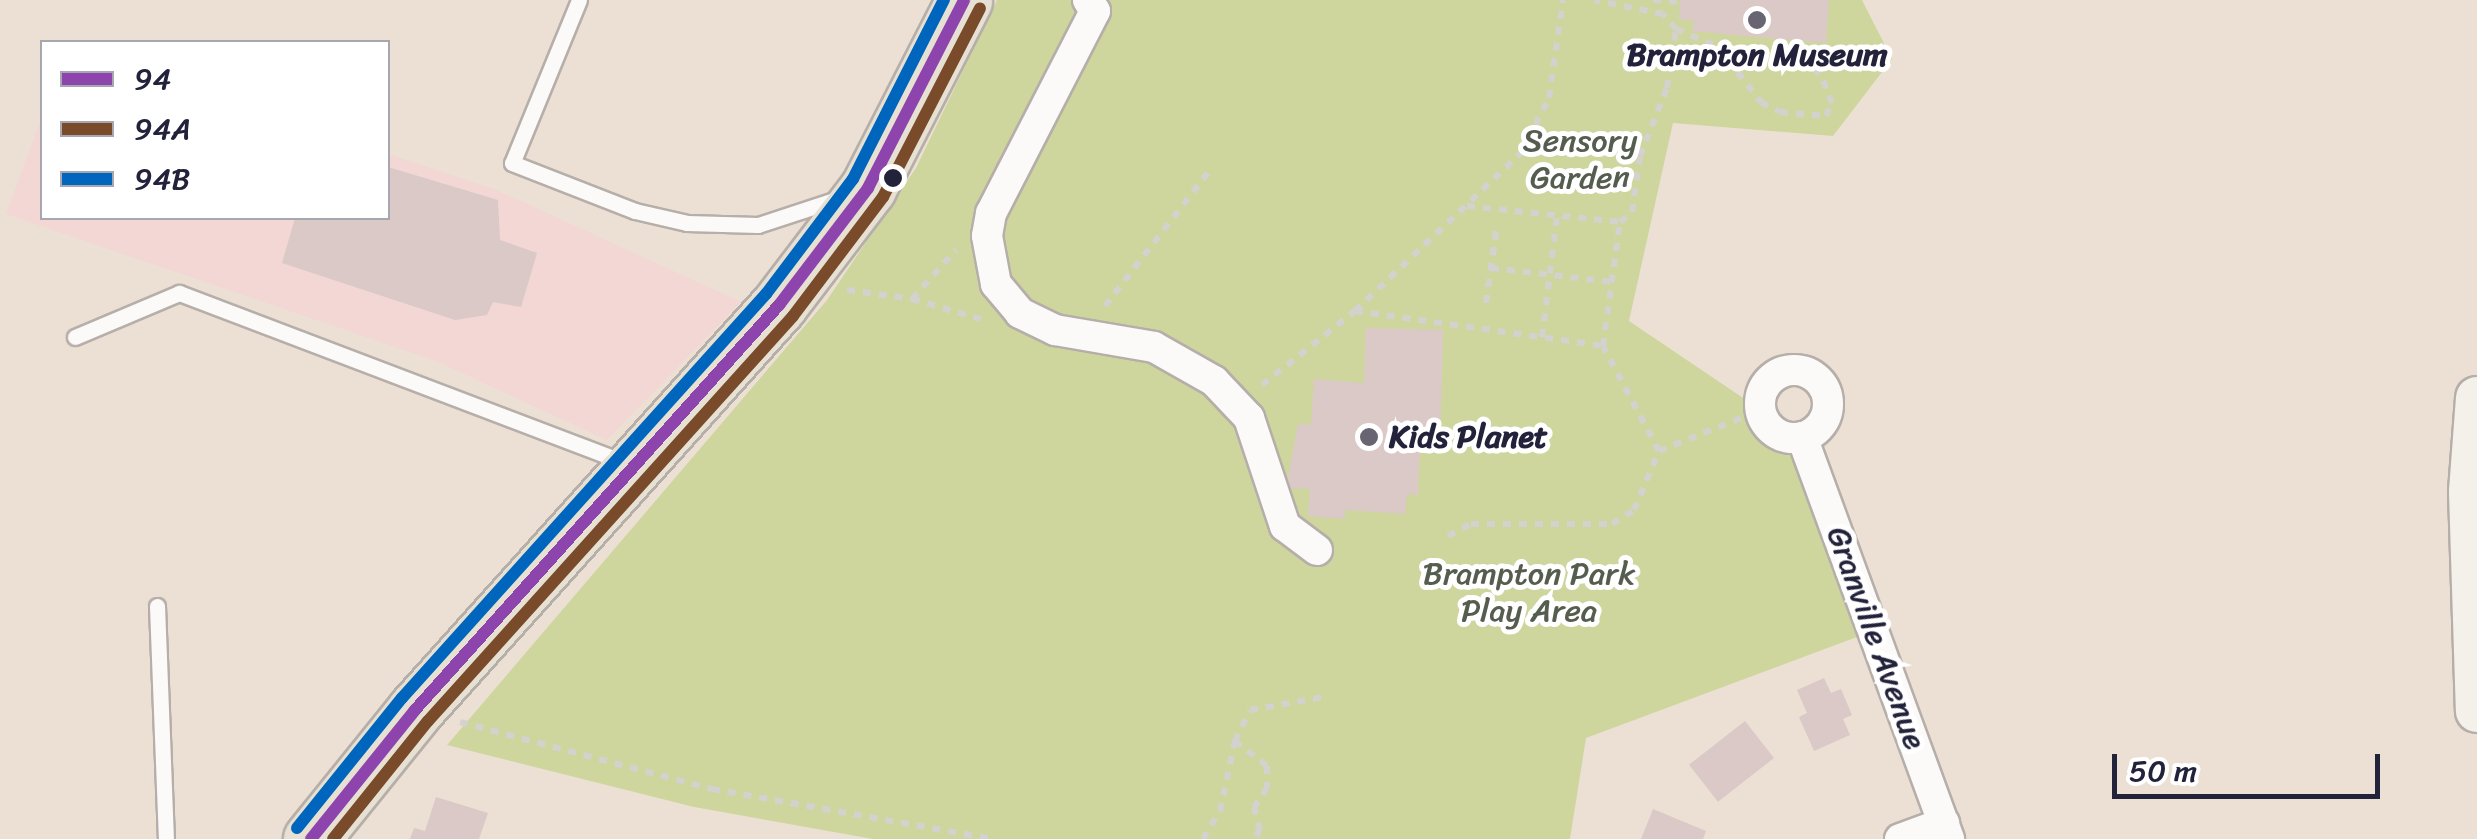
<!DOCTYPE html>
<html>
<head>
<meta charset="utf-8">
<style>
  body { margin:0 }
  #map { position:relative; width:2477px; height:839px; overflow:hidden; background:#ece0d4; font-family:Sriracha,sans-serif }
  div>[style] { position:absolute }
  .built>* { inset:0; background:#f2d7d4 }
  .green>* { inset:0; background:#ced69e }
  .building>* { inset:0; background:#dac9c7; transform-origin:0 0 }
  .path>* { height:6px; margin-top:-3px; transform-origin:0; background:repeating-linear-gradient(90deg,#d4d1cf 0 8px,transparent 0 16px) }
  .roads { filter:drop-shadow(2px 0 #b6aea9) drop-shadow(-2px 0 #b6aea9) drop-shadow(0 2px #b6aea9) drop-shadow(0 -2px #b6aea9) }
  .lane>* { height:15px; margin:-7.5px; padding:0 7.5px; transform-origin:7.5px; border-radius:7.5px; background:#fcfaf9 }
  .street>* { height:30px; margin:-15px; padding:0 15px; transform-origin:15px; border-radius:15px; background:#fcfaf9 }
  .street>.ring { margin:-15px; padding:0; box-sizing:content-box; background:none; border:30px solid #fcfaf9; border-radius:50% }
  .secondary>* { height:42px; margin:-21px; padding:0 21px; transform-origin:21px; border-radius:21px; background:#f4f0ea }
  .highway>* { height:55px; margin:-27.5px; padding:0 27.5px; transform-origin:27.5px; border-radius:27.5px; background:#e7e1d4 }
  .bus-1>* { height:12px; margin:-6px; padding:0 6px; transform-origin:6px; border-radius:6px; background:#8e44ad }
  .bus-2>* { height:12px; margin:-6px; padding:0 6px; transform-origin:6px; border-radius:6px; background:#7a4b2a }
  .bus-3>* { height:12px; margin:-6px; padding:0 6px; transform-origin:6px; border-radius:6px; background:#0065bd }
  .dots>* { width:28px; height:28px; translate:-50% -50%; box-sizing:border-box; border:5px solid #fff; border-radius:50% }
  span { translate:-50% -50%; white-space:nowrap; text-align:center; line-height:1.15; -webkit-text-stroke:10px #fff; paint-order:stroke }
  .poi-label { font-size:32px; color:#22223b; font-weight:700 }
  .left { translate:0 -50%; text-align:left }
  .park-label { font-size:32px; color:#555e4e }
  .street-label { font-size:32px; color:#22223b }
  .legend { position:absolute; left:40px; top:40px; width:350px; height:180px; box-sizing:border-box; background:#fff; border:2px solid #a7a7b1; margin:0; padding:12px 18px; list-style:none; font-size:30px; color:#22223b }
  .legend li { display:flex; align-items:center; gap:20px; height:50px }
  .legend b { width:50px; border:2px solid #a7a7b1 }
  .scale { position:absolute; left:2112px; top:754px; width:268px; height:45px; box-sizing:border-box; border:5px solid #22223b; border-top:0; padding-left:12px; font-size:30px; line-height:35px; white-space:nowrap; color:#22223b; -webkit-text-stroke:8px #fff; paint-order:stroke }
</style>
</head>
<body>
<div id="map">
  <div class="built">
    <i style="clip-path:polygon(42px 116px,42px 218px,388px 218px,388px 154px,497px 190px,741px 302px,607px 440px,436px 361px,6px 214px)"></i>
  </div>
  <div class="green">
    <i style="clip-path:polygon(997px 0,1862px 0,1892px 59px,1833px 136px,1673px 123px,1629px 321px,1761px 410px,1772px 428px,1797px 437px,1873px 631px,1586px 738px,1570px 839px,873px 839px,694px 807px,447px 745px,827px 300px,916px 168px)"></i>
  </div>
  <div class="building">
    <i style="clip-path:polygon(1680px 0,1829px 0,1826px 43px,1692px 31px,1694px 21px,1679px 19px)"></i>
    <i style="clip-path:polygon(388px 167px,498px 200px,500px 240px,537px 253px,521px 307px,493px 302px,487px 315px,455px 320px,282px 263px,295px 218px,388px 218px)"></i>
    <i style="clip-path:polygon(1366px 328px,1443px 330px,1440px 450px,1420px 450px,1418px 495px,1407px 494px,1405px 514px,1345px 510px,1345px 519px,1308px 516px,1310px 489px,1286px 488px,1298px 424px,1311px 425px,1314px 379px,1364px 383px)"></i>
    <i style="clip-path:polygon(1824px 678px,1831px 693px,1841px 689px,1852px 715px,1843px 719px,1850px 735px,1814px 751px,1799px 717px,1807px 713px,1797px 690px)"></i>
    <i style="left:1745px;top:721px;width:47px;height:71px;rotate:52deg"></i>
    <i style="clip-path:polygon(436px 797px,488px 813px,479px 839px,410px 839px,414px 828px,425px 831px)"></i>
    <i style="clip-path:polygon(1653px 809px,1706px 831px,1703px 839px,1641px 839px)"></i>
  </div>
  <div class="path">
    <i style="left:1653px;top:0;width:27px;rotate:4deg"></i>
    <i style="left:1676px;top:29px;width:46px;rotate:23.2deg"></i>
    <i style="left:1718px;top:47px;width:70px;rotate:52deg"></i>
    <i style="left:1761px;top:102px;width:21px;rotate:28deg"></i>
    <i style="left:1780px;top:112px;width:46px;rotate:5deg"></i>
    <i style="left:1826px;top:116px;width:14px;rotate:-65deg"></i>
    <i style="left:1832px;top:103px;width:31px;rotate:-112deg"></i>
    <i style="left:1820px;top:74px;width:28px;rotate:-136deg"></i>
    <i style="left:1800px;top:55px;width:82px;rotate:-174.4deg"></i>
    <i style="left:1467px;top:206px;width:154px;rotate:6deg"></i>
    <i style="left:847px;top:290px;width:66px;rotate:7.9deg"></i>
    <i style="left:912px;top:299px;width:72px;rotate:16.2deg"></i>
    <i style="left:912px;top:299px;width:66px;rotate:-48.1deg"></i>
    <i style="left:1486px;top:303px;width:73px;rotate:-82.1deg"></i>
    <i style="left:1496px;top:231px;width:37px;rotate:98deg"></i>
    <i style="left:1491px;top:268px;width:122px;rotate:6.6deg"></i>
    <i style="left:1105px;top:306px;width:172px;rotate:-52.3deg"></i>
    <i style="left:1355px;top:311px;width:250px;rotate:8deg"></i>
    <i style="left:1542px;top:337px;width:122px;rotate:-82.9deg"></i>
    <i style="left:1262px;top:385px;width:119px;rotate:-38.5deg"></i>
    <i style="left:1355px;top:311px;width:229px;rotate:-43.6deg"></i>
    <i style="left:1521px;top:153px;width:62px;rotate:-63deg"></i>
    <i style="left:1549px;top:98px;width:99px;rotate:-81.9deg"></i>
    <i style="left:1659px;top:451px;width:110px;rotate:-21.9deg"></i>
    <i style="left:1448px;top:536px;width:26px;rotate:-28deg"></i>
    <i style="left:1471px;top:524px;width:141px"></i>
    <i style="left:1612px;top:524px;width:26px;rotate:-32deg"></i>
    <i style="left:1634px;top:510px;width:64px;rotate:-67deg"></i>
    <i style="left:1659px;top:451px;width:119px;rotate:-118.1deg"></i>
    <i style="left:1603px;top:346px;width:125px;rotate:-82.2deg"></i>
    <i style="left:1620px;top:222px;width:16px;rotate:-40deg"></i>
    <i style="left:1632px;top:212px;width:57px;rotate:-81.9deg"></i>
    <i style="left:1640px;top:156px;width:73px;rotate:-68.3deg"></i>
    <i style="left:1667px;top:88px;width:60px;rotate:-81.3deg"></i>
    <i style="left:1676px;top:29px;width:20px;rotate:-131deg"></i>
    <i style="left:1663px;top:14px;width:70px;rotate:-168.5deg"></i>
    <i style="left:460px;top:722px;width:261px;rotate:14.9deg"></i>
    <i style="left:712px;top:789px;width:285px;rotate:10.1deg"></i>
    <i style="left:1235px;top:741px;width:41px;rotate:38deg"></i>
    <i style="left:1267px;top:766px;width:22px;rotate:90deg"></i>
    <i style="left:1267px;top:788px;width:23px;rotate:124deg"></i>
    <i style="left:1254px;top:807px;width:23px;rotate:75deg"></i>
    <i style="left:1260px;top:829px;width:12px;rotate:121deg"></i>
    <i style="left:1203px;top:839px;width:33px;rotate:-59deg"></i>
    <i style="left:1220px;top:811px;width:72px;rotate:-77.9deg"></i>
    <i style="left:1235px;top:741px;width:34px;rotate:-64deg"></i>
    <i style="left:1250px;top:710px;width:80px;rotate:-10deg"></i>
  </div>
  <div class="roads">
    <div class="lane">
      <i style="left:579px;top:0;width:176px;rotate:112.3deg"></i>
      <i style="left:512px;top:163px;width:132px;rotate:21.3deg"></i>
      <i style="left:635px;top:211px;width:53px;rotate:13deg"></i>
      <i style="left:687px;top:223px;width:71px;rotate:1.6deg"></i>
      <i style="left:758px;top:225px;width:83px;rotate:-18.2deg"></i>
      <i style="left:75px;top:337px;width:113px;rotate:-22.9deg"></i>
      <i style="left:179px;top:293px;width:478px;rotate:20.8deg"></i>
      <i style="left:157px;top:606px;width:233px;rotate:87.8deg"></i>
    </div>
    <div class="street">
      <i style="left:1088px;top:0;width:13px;rotate:58deg"></i>
      <i style="left:1095px;top:11px;width:227px;rotate:117.2deg"></i>
      <i style="left:991px;top:213px;width:23px;rotate:100deg"></i>
      <i style="left:987px;top:236px;width:49px;rotate:79.4deg"></i>
      <i style="left:996px;top:284px;width:38px;rotate:50deg"></i>
      <i style="left:1020px;top:313px;width:39px;rotate:26deg"></i>
      <i style="left:1055px;top:330px;width:100px;rotate:9.7deg"></i>
      <i style="left:1154px;top:347px;width:69px;rotate:29.5deg"></i>
      <i style="left:1214px;top:381px;width:51px;rotate:46.6deg"></i>
      <i style="left:1249px;top:418px;width:114px;rotate:71.6deg"></i>
      <i style="left:1285px;top:526px;width:40px;rotate:37deg"></i>
      <i class="ring" style="left:1760px;top:370px;width:38px;height:38px"></i>
      <i style="left:1802px;top:437px;width:428px;rotate:69.9deg"></i>
      <i style="left:1900px;top:839px;width:47px;rotate:-20deg"></i>
    </div>
    <div class="secondary">
      <i style="left:2477px;top:398px;width:94px;rotate:94.3deg"></i>
      <i style="left:2470px;top:492px;width:219px;rotate:88.2deg"></i>
    </div>
    <div class="highway">
      <i style="left:311px;top:839px;width:166px;rotate:-51.1deg"></i>
      <i style="left:415px;top:710px;width:545px;rotate:-48.05deg"></i>
      <i style="left:779px;top:305px;width:147px;rotate:-52.7deg"></i>
      <i style="left:868px;top:188px;width:211px;rotate:-62.9deg"></i>
    </div>
  </div>
  <div class="bus-1">
    <i style="left:311px;top:839px;width:166px;rotate:-51.1deg"></i>
    <i style="left:415px;top:710px;width:545px;rotate:-48.05deg"></i>
    <i style="left:779px;top:305px;width:147px;rotate:-52.7deg"></i>
    <i style="left:868px;top:188px;width:211px;rotate:-62.9deg"></i>
  </div>
  <div class="bus-2">
    <i style="left:333px;top:839px;width:151px;rotate:-51.2deg"></i>
    <i style="left:428px;top:721px;width:545px;rotate:-47.97deg"></i>
    <i style="left:793px;top:316px;width:149px;rotate:-52.9deg"></i>
    <i style="left:883px;top:197px;width:212px;rotate:-62.8deg"></i>
  </div>
  <div class="bus-3">
    <i style="left:297px;top:828px;width:167px;rotate:-51.1deg"></i>
    <i style="left:402px;top:698px;width:544px;rotate:-47.98deg"></i>
    <i style="left:766px;top:294px;width:144px;rotate:-52.9deg"></i>
    <i style="left:853px;top:179px;width:201px;rotate:-63.1deg"></i>
  </div>
  <div class="dots">
    <i style="left:1757px;top:20px;background:#696471"></i>
    <i style="left:893px;top:178px;background:#22223b"></i>
    <i style="left:1369px;top:437px;background:#696471"></i>
  </div>
  <div class="poi-label">
    <span style="left:1757px;top:55px">Brampton Museum</span>
    <span class="left" style="left:1389px;top:437px">Kids Planet</span>
  </div>
  <div class="park-label">
    <span style="left:1580px;top:160px">Sensory<br>Garden</span>
    <span style="left:1529px;top:593px">Brampton Park<br>Play Area</span>
  </div>
  <div class="street-label">
    <span style="left:1876px;top:638px;rotate:70deg">Granville Avenue</span>
  </div>
  <ul class="legend">
  <li><b style="height:12px;background:#8e44ad"></b>94</li>
  <li><b style="height:12px;background:#7a4b2a"></b>94A</li>
  <li><b style="height:12px;background:#0065bd"></b>94B</li>
  </ul>
  <div class="scale">50 m</div>
</div>
</body>
</html>
